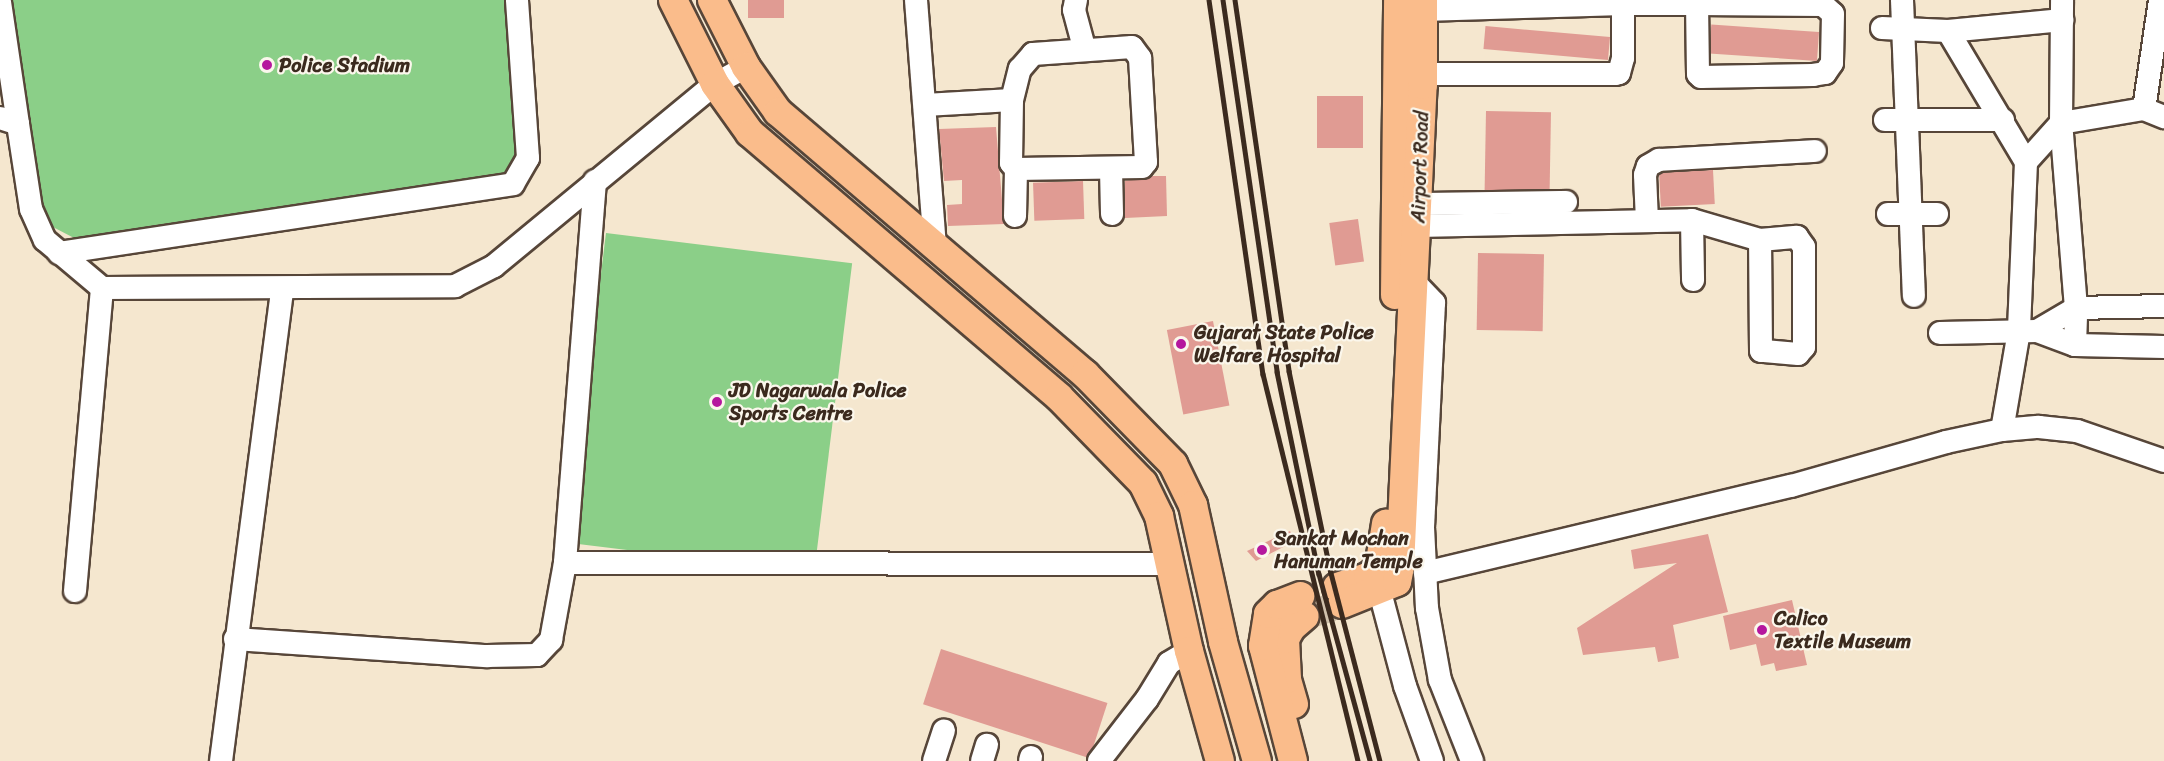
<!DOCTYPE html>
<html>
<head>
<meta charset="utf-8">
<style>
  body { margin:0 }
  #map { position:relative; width:2164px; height:761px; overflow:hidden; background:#f5e7cf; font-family:Sriracha,sans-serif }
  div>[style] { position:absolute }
  .green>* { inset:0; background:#8bcf88; transform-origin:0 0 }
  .building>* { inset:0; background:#e09b93; transform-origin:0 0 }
  .major-tunnel>* { height:28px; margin-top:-14px; transform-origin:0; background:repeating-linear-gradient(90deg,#d0c1ac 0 28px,transparent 0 42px) }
  .roads { filter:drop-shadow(2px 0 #574639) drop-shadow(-2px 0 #574639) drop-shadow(0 2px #574639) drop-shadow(0 -2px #574639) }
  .minor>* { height:22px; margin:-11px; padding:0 11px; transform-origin:11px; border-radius:11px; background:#fff }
  .major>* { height:28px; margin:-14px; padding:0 14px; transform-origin:14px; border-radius:14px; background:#fabc8b }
  .rail>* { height:4.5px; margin:-2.25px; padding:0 2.25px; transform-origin:2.25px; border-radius:2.25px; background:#3b2a1e }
  .dots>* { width:16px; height:16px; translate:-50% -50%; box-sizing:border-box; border:3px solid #fbf7ec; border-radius:50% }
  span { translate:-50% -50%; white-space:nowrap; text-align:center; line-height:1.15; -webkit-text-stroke:4.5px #fbf7ec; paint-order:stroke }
  .poi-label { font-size:20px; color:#3b2a1e; font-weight:700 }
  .left { translate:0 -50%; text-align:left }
  .street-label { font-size:20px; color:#3b2a1e }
</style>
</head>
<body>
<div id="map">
  <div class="green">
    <i style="clip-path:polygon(12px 0,507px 0,521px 131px,514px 161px,504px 183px,76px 239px,51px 226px,37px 202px)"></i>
    <i style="left:606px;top:233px;width:248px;height:312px;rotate:7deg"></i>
  </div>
  <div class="building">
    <i style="left:748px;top:0;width:36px;height:18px"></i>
    <i style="left:1819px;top:32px;width:29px;height:108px;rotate:94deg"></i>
    <i style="left:1610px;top:37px;width:23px;height:125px;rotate:95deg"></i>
    <i style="left:1317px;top:96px;width:46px;height:52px"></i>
    <i style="left:1486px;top:111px;width:65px;height:79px;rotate:1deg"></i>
    <i style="clip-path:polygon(996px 127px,1004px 224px,948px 226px,947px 205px,962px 204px,962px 180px,944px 181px,939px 129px)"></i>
    <i style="left:1713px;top:170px;width:34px;height:54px;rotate:87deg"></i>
    <i style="clip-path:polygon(1152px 176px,1166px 176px,1167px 216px,1125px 218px,1125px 181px)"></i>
    <i style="left:1083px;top:181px;width:38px;height:50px;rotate:88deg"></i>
    <i style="left:1358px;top:219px;width:43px;height:29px;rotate:82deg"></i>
    <i style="left:1478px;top:253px;width:66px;height:77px;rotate:1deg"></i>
    <i style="left:1213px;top:321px;width:86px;height:47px;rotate:79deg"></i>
    <i style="clip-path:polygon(1290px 531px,1295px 541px,1256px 561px,1247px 551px)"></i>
    <i style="clip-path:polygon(1708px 534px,1728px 612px,1673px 625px,1679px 658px,1658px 662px,1655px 647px,1583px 655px,1577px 628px,1677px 563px,1634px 569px,1631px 550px)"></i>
    <i style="clip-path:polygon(1792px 600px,1807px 665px,1776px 671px,1774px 663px,1761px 666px,1756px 644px,1730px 650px,1723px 616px)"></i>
    <i style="left:941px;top:649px;width:175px;height:58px;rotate:18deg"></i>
  </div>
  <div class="major-tunnel">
    <i style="left:1305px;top:616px;width:39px;rotate:-18deg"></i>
  </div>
  <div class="roads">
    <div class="minor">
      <i style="left:916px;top:0;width:247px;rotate:85.6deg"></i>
      <i style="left:1076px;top:0;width:10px;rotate:101deg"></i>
      <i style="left:1074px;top:10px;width:39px;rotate:75deg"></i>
      <i style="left:1902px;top:0;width:296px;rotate:87.7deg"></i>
      <i style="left:0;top:2px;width:123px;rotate:81.6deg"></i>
      <i style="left:1423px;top:10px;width:200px;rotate:-1.7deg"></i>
      <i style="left:1623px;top:4px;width:74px"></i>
      <i style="left:1697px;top:4px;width:126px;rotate:0.5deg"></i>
      <i style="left:1823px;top:5px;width:13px;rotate:42deg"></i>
      <i style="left:1833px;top:14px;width:49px;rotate:91.2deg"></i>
      <i style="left:1832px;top:63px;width:12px;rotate:125deg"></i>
      <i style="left:1825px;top:73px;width:12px;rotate:171deg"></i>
      <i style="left:1813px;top:75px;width:112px;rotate:179deg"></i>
      <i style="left:1701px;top:77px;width:4px;rotate:-135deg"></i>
      <i style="left:1698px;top:74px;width:70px;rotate:-90.8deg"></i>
      <i style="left:1882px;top:28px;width:66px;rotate:2.6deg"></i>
      <i style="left:1948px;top:31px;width:115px;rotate:-5.5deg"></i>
      <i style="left:1948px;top:31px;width:152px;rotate:59.2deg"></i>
      <i style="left:2026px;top:162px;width:169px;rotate:92.4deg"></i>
      <i style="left:2019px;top:331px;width:100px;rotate:99.7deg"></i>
      <i style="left:1423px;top:74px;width:192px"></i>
      <i style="left:1615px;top:74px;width:4px;rotate:-14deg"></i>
      <i style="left:1619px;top:73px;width:16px;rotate:-75deg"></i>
      <i style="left:1623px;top:58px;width:54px;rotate:-90deg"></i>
      <i style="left:1012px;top:100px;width:32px;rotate:-76deg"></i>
      <i style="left:1020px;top:69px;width:20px;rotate:-49deg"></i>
      <i style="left:1033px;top:54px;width:99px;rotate:-4deg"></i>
      <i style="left:1132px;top:47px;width:14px;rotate:54deg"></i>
      <i style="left:1140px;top:58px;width:104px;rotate:86.7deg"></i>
      <i style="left:1146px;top:162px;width:6px;rotate:129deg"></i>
      <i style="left:1142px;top:167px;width:126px;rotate:179.1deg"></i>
      <i style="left:925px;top:105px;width:87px;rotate:-3.3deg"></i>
      <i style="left:1012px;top:100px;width:63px;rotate:90.9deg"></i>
      <i style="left:1011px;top:163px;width:8px;rotate:50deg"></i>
      <i style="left:1016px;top:169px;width:47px;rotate:91.2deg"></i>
      <i style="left:2144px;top:109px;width:110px;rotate:-81.6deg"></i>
      <i style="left:0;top:118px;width:19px;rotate:18deg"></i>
      <i style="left:18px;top:124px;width:86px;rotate:81.3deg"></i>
      <i style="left:31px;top:209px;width:34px;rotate:66deg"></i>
      <i style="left:45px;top:240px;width:75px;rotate:40.1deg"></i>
      <i style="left:102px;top:288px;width:353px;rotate:-0.3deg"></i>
      <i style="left:455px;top:286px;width:44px;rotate:-27.1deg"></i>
      <i style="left:494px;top:266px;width:286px;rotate:-39.5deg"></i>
      <i style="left:715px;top:84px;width:35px;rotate:-29deg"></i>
      <i style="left:1885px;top:120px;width:118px"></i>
      <i style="left:2026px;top:162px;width:52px;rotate:-48.1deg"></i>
      <i style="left:2061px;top:123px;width:84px;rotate:-9.6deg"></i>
      <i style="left:2144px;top:109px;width:22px;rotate:22deg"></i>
      <i style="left:1111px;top:169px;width:45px;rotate:88.7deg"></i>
      <i style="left:595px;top:181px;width:383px;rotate:94.5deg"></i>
      <i style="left:565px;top:563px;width:604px;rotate:0.09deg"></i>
      <i style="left:1418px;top:204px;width:148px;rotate:-0.8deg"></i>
      <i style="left:1888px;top:214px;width:49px"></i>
      <i style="left:1692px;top:220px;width:60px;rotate:89deg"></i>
      <i style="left:1647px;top:221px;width:46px;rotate:-92.5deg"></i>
      <i style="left:1645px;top:175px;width:9px;rotate:-72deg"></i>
      <i style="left:1648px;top:166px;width:13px;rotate:-29deg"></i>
      <i style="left:1659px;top:160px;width:156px;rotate:-3.3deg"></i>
      <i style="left:1417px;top:226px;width:275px;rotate:-1.2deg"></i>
      <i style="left:1692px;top:220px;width:71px;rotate:16.4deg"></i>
      <i style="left:1760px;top:240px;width:37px;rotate:-5deg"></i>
      <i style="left:1797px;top:237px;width:12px;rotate:55deg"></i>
      <i style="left:1804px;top:247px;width:100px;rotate:90deg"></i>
      <i style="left:1804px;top:347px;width:9px;rotate:131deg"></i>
      <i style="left:1798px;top:354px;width:37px;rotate:-175deg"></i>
      <i style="left:1761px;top:351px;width:111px;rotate:-90.5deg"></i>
      <i style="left:59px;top:253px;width:459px;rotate:-8.6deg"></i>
      <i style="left:513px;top:184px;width:30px;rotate:-60deg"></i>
      <i style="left:528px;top:158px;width:158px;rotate:-94deg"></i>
      <i style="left:1403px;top:282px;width:11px"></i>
      <i style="left:1414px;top:282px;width:29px;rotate:46deg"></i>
      <i style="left:1434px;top:303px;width:224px;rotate:92.8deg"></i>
      <i style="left:1423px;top:527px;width:81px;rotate:87.2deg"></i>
      <i style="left:1427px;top:608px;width:73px;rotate:79.8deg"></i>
      <i style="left:1440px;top:680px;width:87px;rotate:68.4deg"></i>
      <i style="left:2037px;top:331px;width:40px;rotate:20.2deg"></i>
      <i style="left:2075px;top:345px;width:89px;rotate:1.3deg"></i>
      <i style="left:1940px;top:333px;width:97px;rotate:-1.2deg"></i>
      <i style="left:2037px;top:331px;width:45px;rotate:-30.5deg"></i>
      <i style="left:2076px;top:308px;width:186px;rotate:-94.6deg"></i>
      <i style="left:2061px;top:123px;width:123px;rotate:-89.5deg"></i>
      <i style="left:2075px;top:345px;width:37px;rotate:-88deg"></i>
      <i style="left:2076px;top:308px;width:88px;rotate:-1.3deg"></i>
      <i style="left:1425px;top:573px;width:376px;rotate:-13.4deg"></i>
      <i style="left:1791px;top:486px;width:161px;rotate:-15.8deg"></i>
      <i style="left:1946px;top:442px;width:57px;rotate:-12.1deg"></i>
      <i style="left:2002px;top:430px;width:37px;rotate:-5deg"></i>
      <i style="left:2039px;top:427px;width:38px;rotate:6deg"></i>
      <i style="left:2077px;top:431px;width:92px;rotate:19deg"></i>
      <i style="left:75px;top:591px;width:304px;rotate:-84.9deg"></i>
      <i style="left:1380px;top:592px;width:97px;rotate:75.1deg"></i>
      <i style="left:1405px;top:686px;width:80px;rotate:70.2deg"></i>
      <i style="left:235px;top:639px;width:253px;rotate:3.9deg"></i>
      <i style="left:487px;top:656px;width:50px;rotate:-1.1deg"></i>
      <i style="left:537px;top:655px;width:21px;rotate:-47deg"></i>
      <i style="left:551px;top:640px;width:78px;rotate:-79.7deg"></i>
      <i style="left:221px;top:761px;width:475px;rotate:-82.6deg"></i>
      <i style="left:934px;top:761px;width:32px;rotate:-72deg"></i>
      <i style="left:982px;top:761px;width:17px;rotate:-73deg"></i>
      <i style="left:1030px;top:761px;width:4px;rotate:-76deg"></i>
      <i style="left:1099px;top:761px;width:78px;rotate:-52.3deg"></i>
      <i style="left:1147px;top:699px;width:42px;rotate:-58.6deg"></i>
      <i style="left:1169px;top:663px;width:23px;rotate:-31deg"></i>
    </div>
    <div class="major">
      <i style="left:673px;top:0;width:94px;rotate:63.4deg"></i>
      <i style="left:715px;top:84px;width:60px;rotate:54.5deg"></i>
      <i style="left:750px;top:133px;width:406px;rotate:40.5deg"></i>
      <i style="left:1059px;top:397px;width:120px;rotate:45.7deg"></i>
      <i style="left:1143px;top:483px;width:37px;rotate:64deg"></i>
      <i style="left:1159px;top:516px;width:138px;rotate:77.5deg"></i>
      <i style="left:1189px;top:651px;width:114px;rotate:74.3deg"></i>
      <i style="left:712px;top:0;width:75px;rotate:63.1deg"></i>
      <i style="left:746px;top:67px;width:55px;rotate:54.6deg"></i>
      <i style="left:778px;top:112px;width:404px;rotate:40.5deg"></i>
      <i style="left:1085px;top:374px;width:126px;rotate:45.6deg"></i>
      <i style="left:1173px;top:464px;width:46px;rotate:64deg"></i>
      <i style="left:1193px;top:505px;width:140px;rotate:77.6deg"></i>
      <i style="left:1223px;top:642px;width:124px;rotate:74.1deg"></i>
      <i style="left:1395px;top:295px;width:295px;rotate:-89.4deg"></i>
      <i style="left:1337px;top:587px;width:33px;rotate:-18deg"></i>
      <i style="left:1368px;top:577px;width:14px;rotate:-39deg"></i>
      <i style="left:1379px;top:568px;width:45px;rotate:-81deg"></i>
      <i style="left:1342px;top:604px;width:59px;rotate:-21.8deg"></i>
      <i style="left:1397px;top:582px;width:16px;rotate:-79deg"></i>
      <i style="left:1400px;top:566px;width:482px;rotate:-87.3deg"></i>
      <i style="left:1423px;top:85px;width:85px;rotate:-90deg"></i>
      <i style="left:1294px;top:704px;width:26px;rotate:-106deg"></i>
      <i style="left:1287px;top:679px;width:40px;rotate:-92.9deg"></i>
      <i style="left:1285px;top:639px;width:13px;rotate:-61deg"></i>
      <i style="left:1291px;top:628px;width:18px;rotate:-41deg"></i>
      <i style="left:1293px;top:761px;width:119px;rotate:-104.6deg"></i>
      <i style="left:1263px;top:646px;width:32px;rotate:-81deg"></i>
      <i style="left:1268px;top:614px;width:13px;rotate:-45deg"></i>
      <i style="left:1277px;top:605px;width:25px;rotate:-21deg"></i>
    </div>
  </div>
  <div class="rail">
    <i style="left:1209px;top:0;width:378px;rotate:81.8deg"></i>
    <i style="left:1263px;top:374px;width:398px;rotate:76.2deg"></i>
    <i style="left:1223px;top:0;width:376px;rotate:81.7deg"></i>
    <i style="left:1277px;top:372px;width:206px;rotate:78.3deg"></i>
    <i style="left:1319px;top:574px;width:194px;rotate:74.7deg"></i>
    <i style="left:1235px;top:0;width:375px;rotate:81.7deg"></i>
    <i style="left:1289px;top:371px;width:206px;rotate:78.3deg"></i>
    <i style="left:1331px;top:573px;width:194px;rotate:75.4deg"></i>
  </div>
  <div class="dots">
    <i style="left:267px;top:65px;background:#b5179e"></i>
    <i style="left:1181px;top:344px;background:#b5179e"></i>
    <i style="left:717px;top:402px;background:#b5179e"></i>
    <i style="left:1262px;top:550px;background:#b5179e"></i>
    <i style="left:1762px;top:630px;background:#b5179e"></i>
  </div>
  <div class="poi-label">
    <span class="left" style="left:279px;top:65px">Police Stadium</span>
    <span class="left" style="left:1194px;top:344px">Gujarat State Police<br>Welfare Hospital</span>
    <span class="left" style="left:729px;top:402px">JD Nagarwala Police<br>Sports Centre</span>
    <span class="left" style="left:1274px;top:550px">Sankat Mochan<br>Hanuman Temple</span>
    <span class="left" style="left:1774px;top:630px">Calico<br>Textile Museum</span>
  </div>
  <div class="street-label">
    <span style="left:1420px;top:167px;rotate:-88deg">Airport Road</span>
  </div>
</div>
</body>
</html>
